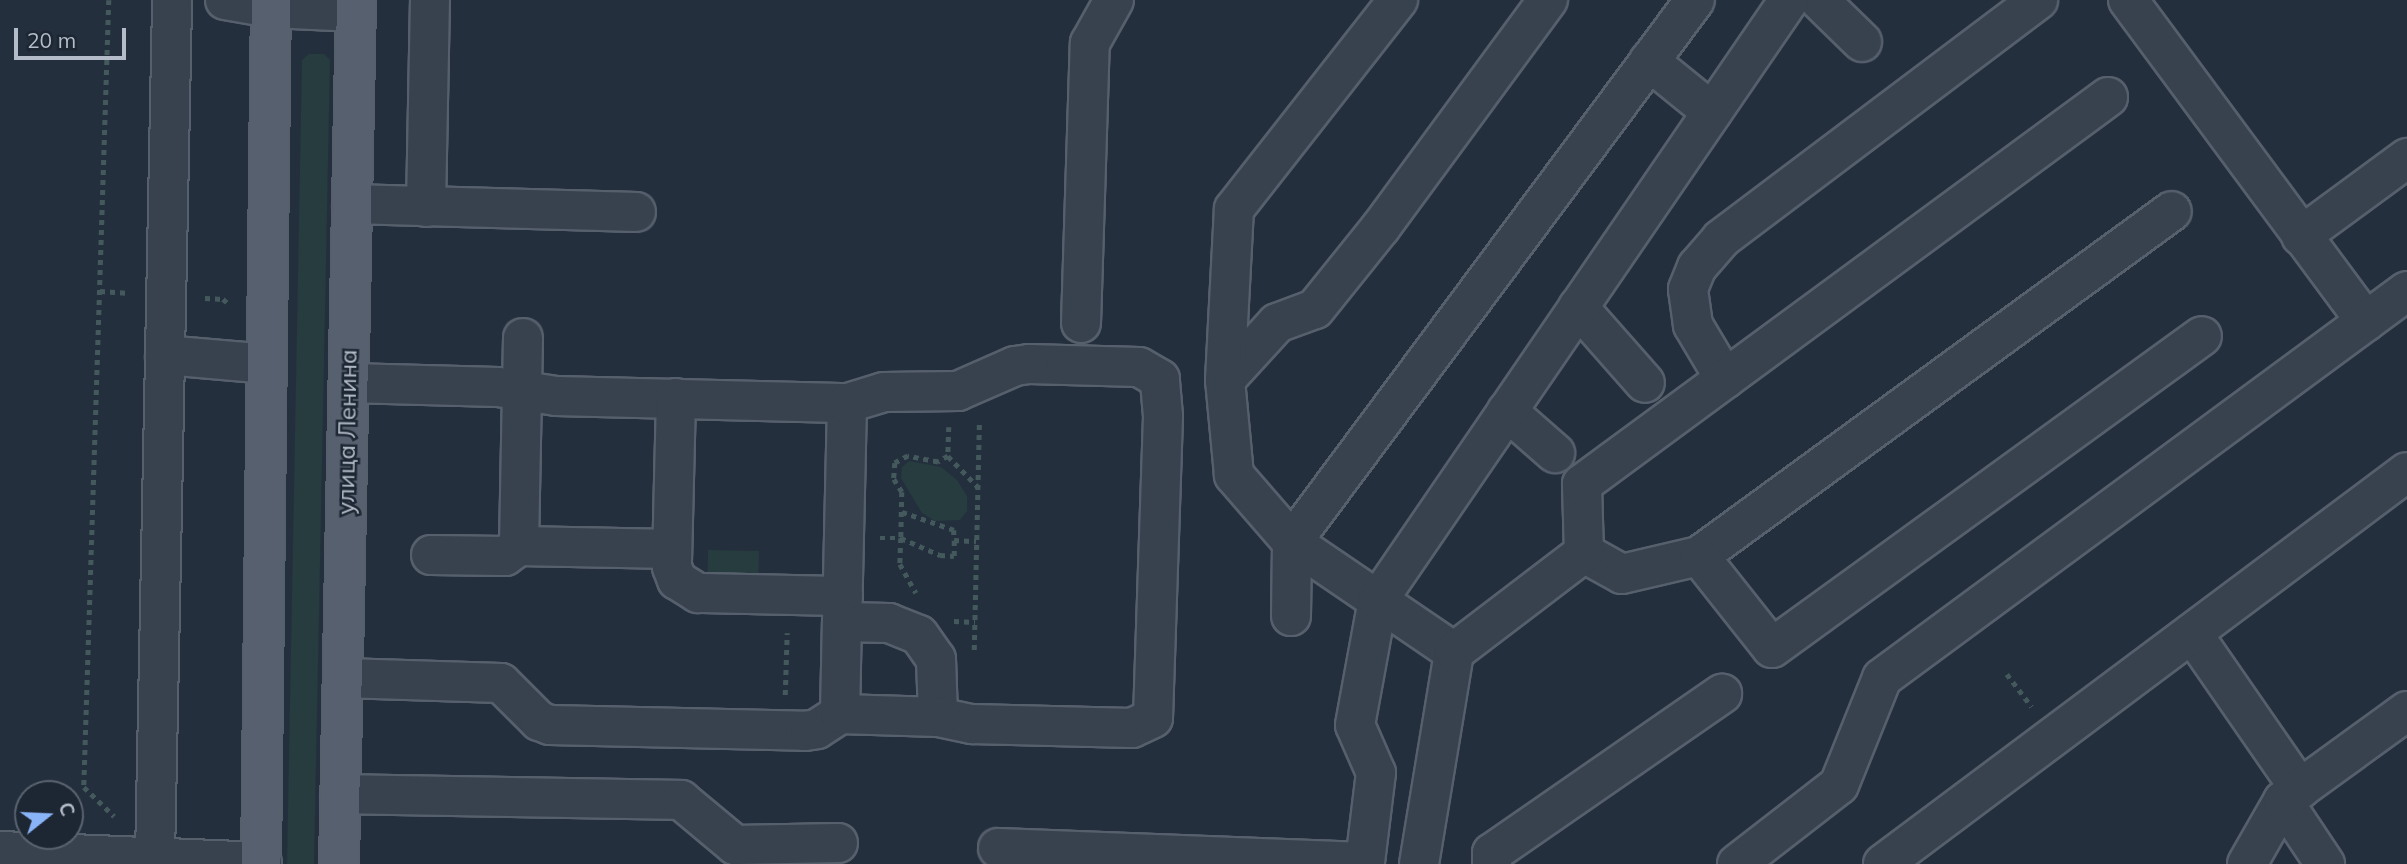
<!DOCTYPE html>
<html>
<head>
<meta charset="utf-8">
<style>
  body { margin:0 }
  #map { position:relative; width:2407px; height:864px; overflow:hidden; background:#242f3e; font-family:Mulish,sans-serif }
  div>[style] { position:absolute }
  .green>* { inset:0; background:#263c3f; transform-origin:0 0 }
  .path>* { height:4.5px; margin-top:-2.25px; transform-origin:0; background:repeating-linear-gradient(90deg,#44595c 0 5px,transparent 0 10px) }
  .roads { filter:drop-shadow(2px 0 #565f6c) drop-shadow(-2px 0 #565f6c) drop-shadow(0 2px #565f6c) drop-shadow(0 -2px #565f6c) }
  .minor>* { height:38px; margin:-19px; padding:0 19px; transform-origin:19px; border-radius:19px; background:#38414e }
  .major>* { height:38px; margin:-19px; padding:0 19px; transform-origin:19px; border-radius:19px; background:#56606e }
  span { translate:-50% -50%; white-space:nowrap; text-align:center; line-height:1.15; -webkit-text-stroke:5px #1d2633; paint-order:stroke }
  .street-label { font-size:24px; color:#b4bcc9 }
  .north { position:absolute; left:14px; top:780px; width:70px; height:70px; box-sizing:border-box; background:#1d2633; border:2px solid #59626f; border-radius:50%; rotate:72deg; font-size:19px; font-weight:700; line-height:28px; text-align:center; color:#b4bcc9 }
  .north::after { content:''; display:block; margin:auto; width:24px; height:32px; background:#8ab4f8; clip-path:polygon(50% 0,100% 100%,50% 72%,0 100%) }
  .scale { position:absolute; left:14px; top:28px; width:112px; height:32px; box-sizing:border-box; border:4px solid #b4bcc9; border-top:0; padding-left:9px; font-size:21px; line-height:24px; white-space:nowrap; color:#b4bcc9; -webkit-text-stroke:5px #1d2633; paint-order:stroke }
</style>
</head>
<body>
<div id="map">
  <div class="green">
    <i style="clip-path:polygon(309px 54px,324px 54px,330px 60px,314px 864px,287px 864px,302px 60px)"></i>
    <i style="clip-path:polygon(909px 461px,941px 467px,957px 480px,967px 496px,967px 511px,960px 520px,935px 521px,922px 513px,901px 478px,902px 467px)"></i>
    <i style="left:708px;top:550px;width:51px;height:28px;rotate:1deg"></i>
  </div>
  <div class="path">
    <i style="left:109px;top:0;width:787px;rotate:91.82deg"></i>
    <i style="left:84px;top:787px;width:42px;rotate:44deg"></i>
    <i style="left:100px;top:291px;width:30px;rotate:4deg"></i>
    <i style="left:205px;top:298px;width:18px;rotate:3deg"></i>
    <i style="left:223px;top:299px;width:8px;rotate:40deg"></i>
    <i style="left:949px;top:427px;width:29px;rotate:92deg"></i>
    <i style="left:948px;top:456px;width:43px;rotate:45.9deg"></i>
    <i style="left:948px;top:456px;width:12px;rotate:149deg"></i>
    <i style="left:938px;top:462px;width:31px;rotate:-169deg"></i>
    <i style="left:908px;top:456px;width:15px;rotate:152deg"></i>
    <i style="left:895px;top:463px;width:16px;rotate:94deg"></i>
    <i style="left:894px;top:479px;width:15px;rotate:58deg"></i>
    <i style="left:902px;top:492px;width:46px;rotate:91.2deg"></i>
    <i style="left:901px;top:538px;width:43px;rotate:23.6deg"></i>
    <i style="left:940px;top:555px;width:14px;rotate:4deg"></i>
    <i style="left:954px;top:556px;width:16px;rotate:-90deg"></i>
    <i style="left:954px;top:540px;width:22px;rotate:3deg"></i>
    <i style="left:902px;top:512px;width:55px;rotate:19.1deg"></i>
    <i style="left:954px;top:530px;width:10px;rotate:90deg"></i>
    <i style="left:880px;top:538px;width:21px"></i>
    <i style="left:901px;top:538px;width:26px;rotate:92deg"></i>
    <i style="left:900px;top:564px;width:33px;rotate:61deg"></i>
    <i style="left:954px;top:621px;width:21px;rotate:3deg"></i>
    <i style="left:974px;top:650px;width:226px;rotate:-88.7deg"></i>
    <i style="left:2007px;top:674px;width:41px;rotate:52.9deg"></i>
    <i style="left:785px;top:695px;width:62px;rotate:-88.2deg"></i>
  </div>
  <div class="roads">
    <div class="minor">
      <i style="left:225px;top:0;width:47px;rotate:9.9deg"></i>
      <i style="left:271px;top:8px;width:85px;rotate:2.7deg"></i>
      <i style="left:1819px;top:0;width:60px;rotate:44.3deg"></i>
      <i style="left:2128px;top:0;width:400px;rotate:53.5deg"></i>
      <i style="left:1649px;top:61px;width:81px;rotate:39deg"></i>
      <i style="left:352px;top:204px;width:284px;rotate:1.6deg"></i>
      <i style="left:426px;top:207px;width:207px;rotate:-88.9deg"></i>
      <i style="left:2301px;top:236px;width:132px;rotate:-36.3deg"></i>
      <i style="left:1578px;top:307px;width:101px;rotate:48.6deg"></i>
      <i style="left:1081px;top:323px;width:280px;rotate:-88.2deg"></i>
      <i style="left:1090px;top:43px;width:49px;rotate:-60.8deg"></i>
      <i style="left:165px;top:355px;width:102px;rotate:5deg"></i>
      <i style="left:1725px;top:379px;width:63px;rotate:-120.7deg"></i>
      <i style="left:1693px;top:325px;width:36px;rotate:-98deg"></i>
      <i style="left:1688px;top:289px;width:24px;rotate:-68deg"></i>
      <i style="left:1697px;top:267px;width:37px;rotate:-49deg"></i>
      <i style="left:1721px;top:239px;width:397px;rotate:-37deg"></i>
      <i style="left:1225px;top:380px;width:77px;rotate:-47.6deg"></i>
      <i style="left:1277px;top:323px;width:40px;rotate:-20.2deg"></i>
      <i style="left:1315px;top:309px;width:105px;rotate:-51.2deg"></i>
      <i style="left:1381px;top:227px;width:282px;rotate:-53.7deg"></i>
      <i style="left:349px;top:383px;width:149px;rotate:1.5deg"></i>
      <i style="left:498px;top:387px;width:59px;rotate:8.8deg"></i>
      <i style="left:556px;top:396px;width:291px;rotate:1.4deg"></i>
      <i style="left:847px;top:403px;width:219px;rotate:91.3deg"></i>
      <i style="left:842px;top:622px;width:47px;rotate:1.2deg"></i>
      <i style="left:889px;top:623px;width:32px;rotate:22deg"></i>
      <i style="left:919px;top:635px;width:29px;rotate:55deg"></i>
      <i style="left:936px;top:659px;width:58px;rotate:88deg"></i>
      <i style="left:938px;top:717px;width:35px;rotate:12deg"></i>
      <i style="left:972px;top:724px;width:160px;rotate:1.4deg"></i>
      <i style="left:1132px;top:728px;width:23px;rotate:-25deg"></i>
      <i style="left:1153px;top:718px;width:302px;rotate:-88.1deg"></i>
      <i style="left:1163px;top:416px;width:37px;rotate:-95deg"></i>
      <i style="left:1160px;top:379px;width:24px;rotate:-150deg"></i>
      <i style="left:1139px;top:367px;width:110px;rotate:-178.4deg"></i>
      <i style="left:1029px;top:364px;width:14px;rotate:172deg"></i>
      <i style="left:1015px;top:366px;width:62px;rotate:156.3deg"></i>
      <i style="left:958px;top:391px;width:74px;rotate:179.2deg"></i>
      <i style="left:884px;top:392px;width:39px;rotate:163deg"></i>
      <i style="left:676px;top:398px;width:169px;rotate:91.4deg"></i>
      <i style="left:672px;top:567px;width:14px;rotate:69deg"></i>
      <i style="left:677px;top:580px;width:25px;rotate:32deg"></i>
      <i style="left:698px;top:593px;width:145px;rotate:1.2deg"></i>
      <i style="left:1507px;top:411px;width:64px;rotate:41.2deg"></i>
      <i style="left:519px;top:546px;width:153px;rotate:1.1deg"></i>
      <i style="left:1584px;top:553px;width:43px;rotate:28.9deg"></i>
      <i style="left:1622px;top:574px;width:79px;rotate:-13.2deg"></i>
      <i style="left:1699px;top:556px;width:585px;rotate:-36.11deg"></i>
      <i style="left:431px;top:555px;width:74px;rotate:0.8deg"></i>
      <i style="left:505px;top:556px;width:17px;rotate:-36deg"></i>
      <i style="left:519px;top:546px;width:208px;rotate:-88.9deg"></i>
      <i style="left:1699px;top:556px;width:117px;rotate:51.6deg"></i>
      <i style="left:1772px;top:648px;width:531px;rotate:-35.96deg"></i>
      <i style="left:1291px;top:616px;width:74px;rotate:-89.2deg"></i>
      <i style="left:1292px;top:542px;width:89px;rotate:-130.9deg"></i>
      <i style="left:1234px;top:475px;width:95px;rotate:-95.4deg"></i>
      <i style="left:1225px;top:380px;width:171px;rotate:-87deg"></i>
      <i style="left:1234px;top:209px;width:266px;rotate:-51.9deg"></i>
      <i style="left:2192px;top:633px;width:190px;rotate:55.3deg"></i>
      <i style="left:1454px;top:652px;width:196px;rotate:-145.8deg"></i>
      <i style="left:1292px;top:542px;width:675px;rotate:-53.37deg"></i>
      <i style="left:343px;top:678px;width:158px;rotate:1.8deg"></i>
      <i style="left:501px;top:683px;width:54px;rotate:45deg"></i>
      <i style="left:539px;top:721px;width:12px;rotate:20deg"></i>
      <i style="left:550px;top:725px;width:255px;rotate:1.3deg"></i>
      <i style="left:805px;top:731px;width:12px;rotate:-9deg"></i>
      <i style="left:817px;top:729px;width:27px;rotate:-33deg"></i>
      <i style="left:840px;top:714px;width:92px;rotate:-88.8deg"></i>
      <i style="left:840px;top:714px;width:98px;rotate:1.8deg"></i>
      <i style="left:340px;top:794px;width:341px;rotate:1deg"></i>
      <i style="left:681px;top:800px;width:70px;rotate:39.8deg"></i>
      <i style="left:735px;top:845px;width:103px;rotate:-1.1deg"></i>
      <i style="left:2283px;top:801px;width:76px;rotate:56.3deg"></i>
      <i style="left:998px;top:848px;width:367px;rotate:2.2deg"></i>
      <i style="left:1365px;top:862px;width:90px;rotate:-83deg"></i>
      <i style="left:1376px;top:773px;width:52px;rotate:-113.6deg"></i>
      <i style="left:1355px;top:725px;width:127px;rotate:-79.6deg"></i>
      <i style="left:1378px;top:600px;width:727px;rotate:-55.59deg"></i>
      <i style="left:0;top:851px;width:262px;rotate:2.4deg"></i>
      <i style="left:155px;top:858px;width:858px;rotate:-88.86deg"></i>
      <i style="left:1419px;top:864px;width:215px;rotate:-80.6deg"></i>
      <i style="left:1454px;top:652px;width:163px;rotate:-37.3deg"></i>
      <i style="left:1584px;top:553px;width:69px;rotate:-91.7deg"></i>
      <i style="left:1582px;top:484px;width:653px;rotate:-36.34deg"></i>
      <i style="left:1492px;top:864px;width:11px;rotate:-90deg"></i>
      <i style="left:1492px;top:853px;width:280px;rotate:-34.7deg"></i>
      <i style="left:1737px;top:864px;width:129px;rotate:-37.8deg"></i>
      <i style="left:1839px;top:785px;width:115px;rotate:-68.1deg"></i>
      <i style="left:1882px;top:678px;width:652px;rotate:-36.4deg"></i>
      <i style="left:1883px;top:864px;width:654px;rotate:-36.8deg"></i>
      <i style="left:2247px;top:864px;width:73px;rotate:-60.3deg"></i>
      <i style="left:2283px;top:801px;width:153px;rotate:-36deg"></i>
    </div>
    <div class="major">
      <i style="left:261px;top:864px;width:864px;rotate:-89.34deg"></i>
      <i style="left:339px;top:864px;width:864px;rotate:-88.87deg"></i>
    </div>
  </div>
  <div class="street-label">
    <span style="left:347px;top:432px;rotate:-89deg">улица Ленина</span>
  </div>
  <div class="north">С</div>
  <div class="scale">20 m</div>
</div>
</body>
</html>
